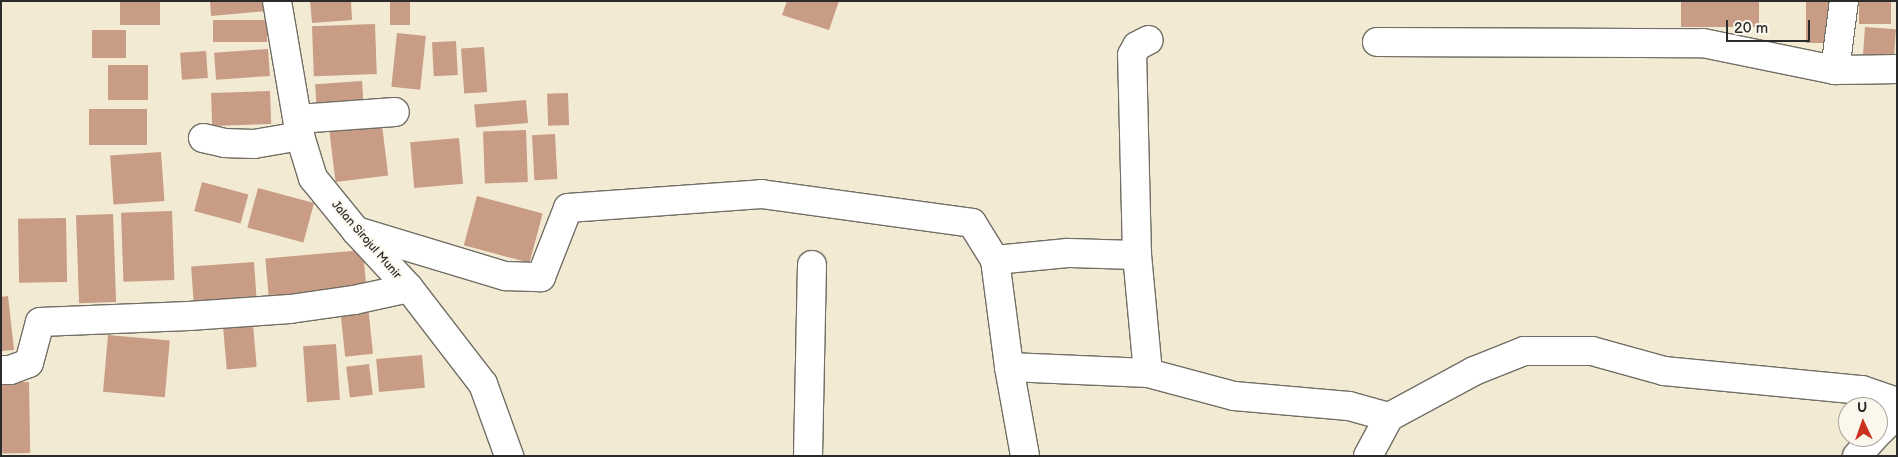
<!DOCTYPE html>
<html>
<head>
<meta charset="utf-8">
<style>
  body { margin:0 }
  #map { position:relative; width:1898px; height:457px; overflow:hidden; background:#f2ead2; font-family:"Balsamiq Sans",sans-serif }
  div>[style] { position:absolute }
  .building>* { inset:0; background:#c99c86; transform-origin:0 0 }
  .roads { filter:drop-shadow(1px 0 #716e65) drop-shadow(-1px 0 #716e65) drop-shadow(0 1px #716e65) drop-shadow(0 -1px #716e65) }
  .minor>* { height:28px; margin:-14px; padding:0 14px; transform-origin:14px; border-radius:14px; background:#fff }
  span { translate:-50% -50%; white-space:nowrap; text-align:center; line-height:1.15; -webkit-text-stroke:4px #fbf7ec; paint-order:stroke }
  .street-label { font-size:12px; color:#2b2b2b }
  .frame { position:absolute; inset:0; border:2px solid #2b2b2b; pointer-events:none }
  .north { position:absolute; left:1838px; top:397px; width:50px; height:50px; box-sizing:border-box; background:#fbf7ec; border:1px solid #a8a59f; border-radius:50%; rotate:357deg; font-size:14px; font-weight:700; line-height:20px; text-align:center; color:#2b2b2b }
  .north::after { content:''; display:block; margin:auto; width:18px; height:22px; background:#c8321e; clip-path:polygon(50% 0,100% 100%,50% 72%,0 100%) }
  .scale { position:absolute; left:1726px; top:20px; width:84px; height:22px; box-sizing:border-box; border:2px solid #2b2b2b; border-top:0; padding-left:6px; font-size:15px; line-height:18px; white-space:nowrap; color:#2b2b2b; -webkit-text-stroke:4px #fbf7ec; paint-order:stroke }
</style>
</head>
<body>
<div id="map">
  <div class="building">
    <i style="left:120px;top:1px;width:40px;height:24px"></i>
    <i style="clip-path:polygon(210px 1px,266px 1px,267px 11px,211px 16px)"></i>
    <i style="clip-path:polygon(310px 1px,351px 1px,352px 20px,312px 23px)"></i>
    <i style="left:390px;top:1px;width:20px;height:24px"></i>
    <i style="clip-path:polygon(787px 1px,839px 1px,829px 30px,782px 15px)"></i>
    <i style="left:1681px;top:1px;width:78px;height:26px"></i>
    <i style="left:1806px;top:1px;width:29px;height:42px"></i>
    <i style="left:1859px;top:1px;width:32px;height:23px"></i>
    <i style="left:267px;top:20px;width:22px;height:54px;rotate:90deg"></i>
    <i style="left:375px;top:24px;width:50px;height:63px;rotate:88deg"></i>
    <i style="left:1865px;top:27px;width:31px;height:30px;rotate:4deg"></i>
    <i style="left:92px;top:30px;width:34px;height:28px"></i>
    <i style="left:397px;top:33px;width:29px;height:54px;rotate:6deg"></i>
    <i style="left:456px;top:41px;width:34px;height:24px;rotate:87deg"></i>
    <i style="left:484px;top:47px;width:45px;height:23px;rotate:86deg"></i>
    <i style="left:268px;top:49px;width:27px;height:54px;rotate:86deg"></i>
    <i style="left:206px;top:51px;width:27px;height:26px;rotate:86deg"></i>
    <i style="left:108px;top:65px;width:40px;height:35px"></i>
    <i style="left:362px;top:81px;width:28px;height:47px;rotate:86deg"></i>
    <i style="left:270px;top:91px;width:33px;height:59px;rotate:88deg"></i>
    <i style="left:568px;top:93px;width:32px;height:21px;rotate:88deg"></i>
    <i style="left:526px;top:100px;width:23px;height:52px;rotate:85deg"></i>
    <i style="left:89px;top:109px;width:58px;height:36px"></i>
    <i style="left:382px;top:125px;width:51px;height:53px;rotate:83deg"></i>
    <i style="left:526px;top:130px;width:52px;height:43px;rotate:88deg"></i>
    <i style="left:555px;top:134px;width:45px;height:23px;rotate:87deg"></i>
    <i style="left:459px;top:138px;width:46px;height:49px;rotate:85deg"></i>
    <i style="left:161px;top:152px;width:49px;height:51px;rotate:86deg"></i>
    <i style="left:202px;top:182px;width:48px;height:30px;rotate:15deg"></i>
    <i style="left:258px;top:188px;width:58px;height:41px;rotate:15deg"></i>
    <i style="left:477px;top:196px;width:68px;height:51px;rotate:15deg"></i>
    <i style="left:172px;top:211px;width:69px;height:51px;rotate:88deg"></i>
    <i style="left:113px;top:214px;width:88px;height:37px;rotate:88deg"></i>
    <i style="left:66px;top:218px;width:64px;height:48px;rotate:89deg"></i>
    <i style="left:363px;top:250px;width:42px;height:98px;rotate:85deg"></i>
    <i style="left:254px;top:262px;width:42px;height:63px;rotate:86deg"></i>
    <i style="clip-path:polygon(8px 296px,14px 350px,1px 351px,1px 297px)"></i>
    <i style="left:368px;top:306px;width:48px;height:28px;rotate:84deg"></i>
    <i style="left:253px;top:325px;width:42px;height:30px;rotate:85deg"></i>
    <i style="left:108px;top:335px;width:62px;height:57px;rotate:5deg"></i>
    <i style="left:336px;top:344px;width:56px;height:33px;rotate:86deg"></i>
    <i style="left:422px;top:355px;width:33px;height:46px;rotate:85deg"></i>
    <i style="left:369px;top:364px;width:31px;height:23px;rotate:83deg"></i>
    <i style="left:29px;top:382px;width:71px;height:28px;rotate:89deg"></i>
  </div>
  <div class="roads">
    <div class="minor">
      <i style="left:277px;top:1px;width:137px;rotate:80.3deg"></i>
      <i style="left:300px;top:136px;width:44px;rotate:72.8deg"></i>
      <i style="left:313px;top:178px;width:68px;rotate:50.9deg"></i>
      <i style="left:356px;top:231px;width:78px;rotate:47.1deg"></i>
      <i style="left:409px;top:288px;width:121px;rotate:52.4deg"></i>
      <i style="left:483px;top:384px;width:77px;rotate:70.1deg"></i>
      <i style="left:1377px;top:42px;width:326px;rotate:0.2deg"></i>
      <i style="left:1703px;top:43px;width:135px;rotate:11.6deg"></i>
      <i style="left:1835px;top:70px;width:62px;rotate:-0.9deg"></i>
      <i style="left:1835px;top:70px;width:70px;rotate:-82.6deg"></i>
      <i style="left:298px;top:119px;width:97px;rotate:-4.1deg"></i>
      <i style="left:203px;top:138px;width:22px;rotate:13deg"></i>
      <i style="left:224px;top:143px;width:30px;rotate:2deg"></i>
      <i style="left:254px;top:144px;width:47px;rotate:-9.9deg"></i>
      <i style="left:356px;top:231px;width:156px;rotate:16.8deg"></i>
      <i style="left:505px;top:276px;width:36px;rotate:2deg"></i>
      <i style="left:541px;top:277px;width:74px;rotate:-68.6deg"></i>
      <i style="left:568px;top:208px;width:194px;rotate:-4.1deg"></i>
      <i style="left:761px;top:194px;width:213px;rotate:7.8deg"></i>
      <i style="left:972px;top:223px;width:44px;rotate:58.1deg"></i>
      <i style="left:995px;top:260px;width:108px;rotate:82.5deg"></i>
      <i style="left:1009px;top:367px;width:90px;rotate:79.8deg"></i>
      <i style="left:995px;top:260px;width:73px;rotate:-5.5deg"></i>
      <i style="left:1068px;top:253px;width:69px;rotate:1.7deg"></i>
      <i style="left:1009px;top:367px;width:139px;rotate:2.5deg"></i>
      <i style="left:1148px;top:373px;width:89px;rotate:15deg"></i>
      <i style="left:1234px;top:396px;width:115px;rotate:5deg"></i>
      <i style="left:1349px;top:406px;width:41px;rotate:15.4deg"></i>
      <i style="left:1px;top:370px;width:9px"></i>
      <i style="left:10px;top:370px;width:20px;rotate:-20deg"></i>
      <i style="left:29px;top:363px;width:42px;rotate:-75deg"></i>
      <i style="left:40px;top:322px;width:149px;rotate:-2.3deg"></i>
      <i style="left:189px;top:316px;width:101px;rotate:-4deg"></i>
      <i style="left:290px;top:309px;width:65px;rotate:-8deg"></i>
      <i style="left:354px;top:300px;width:56px;rotate:-12.3deg"></i>
      <i style="left:1148px;top:373px;width:119px;rotate:-95.3deg"></i>
      <i style="left:1137px;top:255px;width:200px;rotate:-91.4deg"></i>
      <i style="left:1132px;top:55px;width:10px;rotate:-61deg"></i>
      <i style="left:1137px;top:46px;width:13px;rotate:-27deg"></i>
      <i style="left:1878px;top:433px;width:27px;rotate:-45deg"></i>
      <i style="left:808px;top:456px;width:191px;rotate:-88.8deg"></i>
      <i style="left:1368px;top:456px;width:44px;rotate:-61.7deg"></i>
      <i style="left:1389px;top:417px;width:97px;rotate:-28.4deg"></i>
      <i style="left:1474px;top:371px;width:54px;rotate:-21.8deg"></i>
      <i style="left:1524px;top:351px;width:68px"></i>
      <i style="left:1592px;top:351px;width:75px;rotate:15.5deg"></i>
      <i style="left:1664px;top:371px;width:199px;rotate:5.5deg"></i>
      <i style="left:1862px;top:390px;width:37px;rotate:19deg"></i>
      <i style="left:1857px;top:456px;width:25px;rotate:-48deg"></i>
    </div>
  </div>
  <div class="street-label">
    <span style="left:366px;top:240px;rotate:49deg">Jalan Sirojul Munir</span>
  </div>
  <div class="frame"></div>
  <div class="north">U</div>
  <div class="scale">20 m</div>
</div>
</body>
</html>
